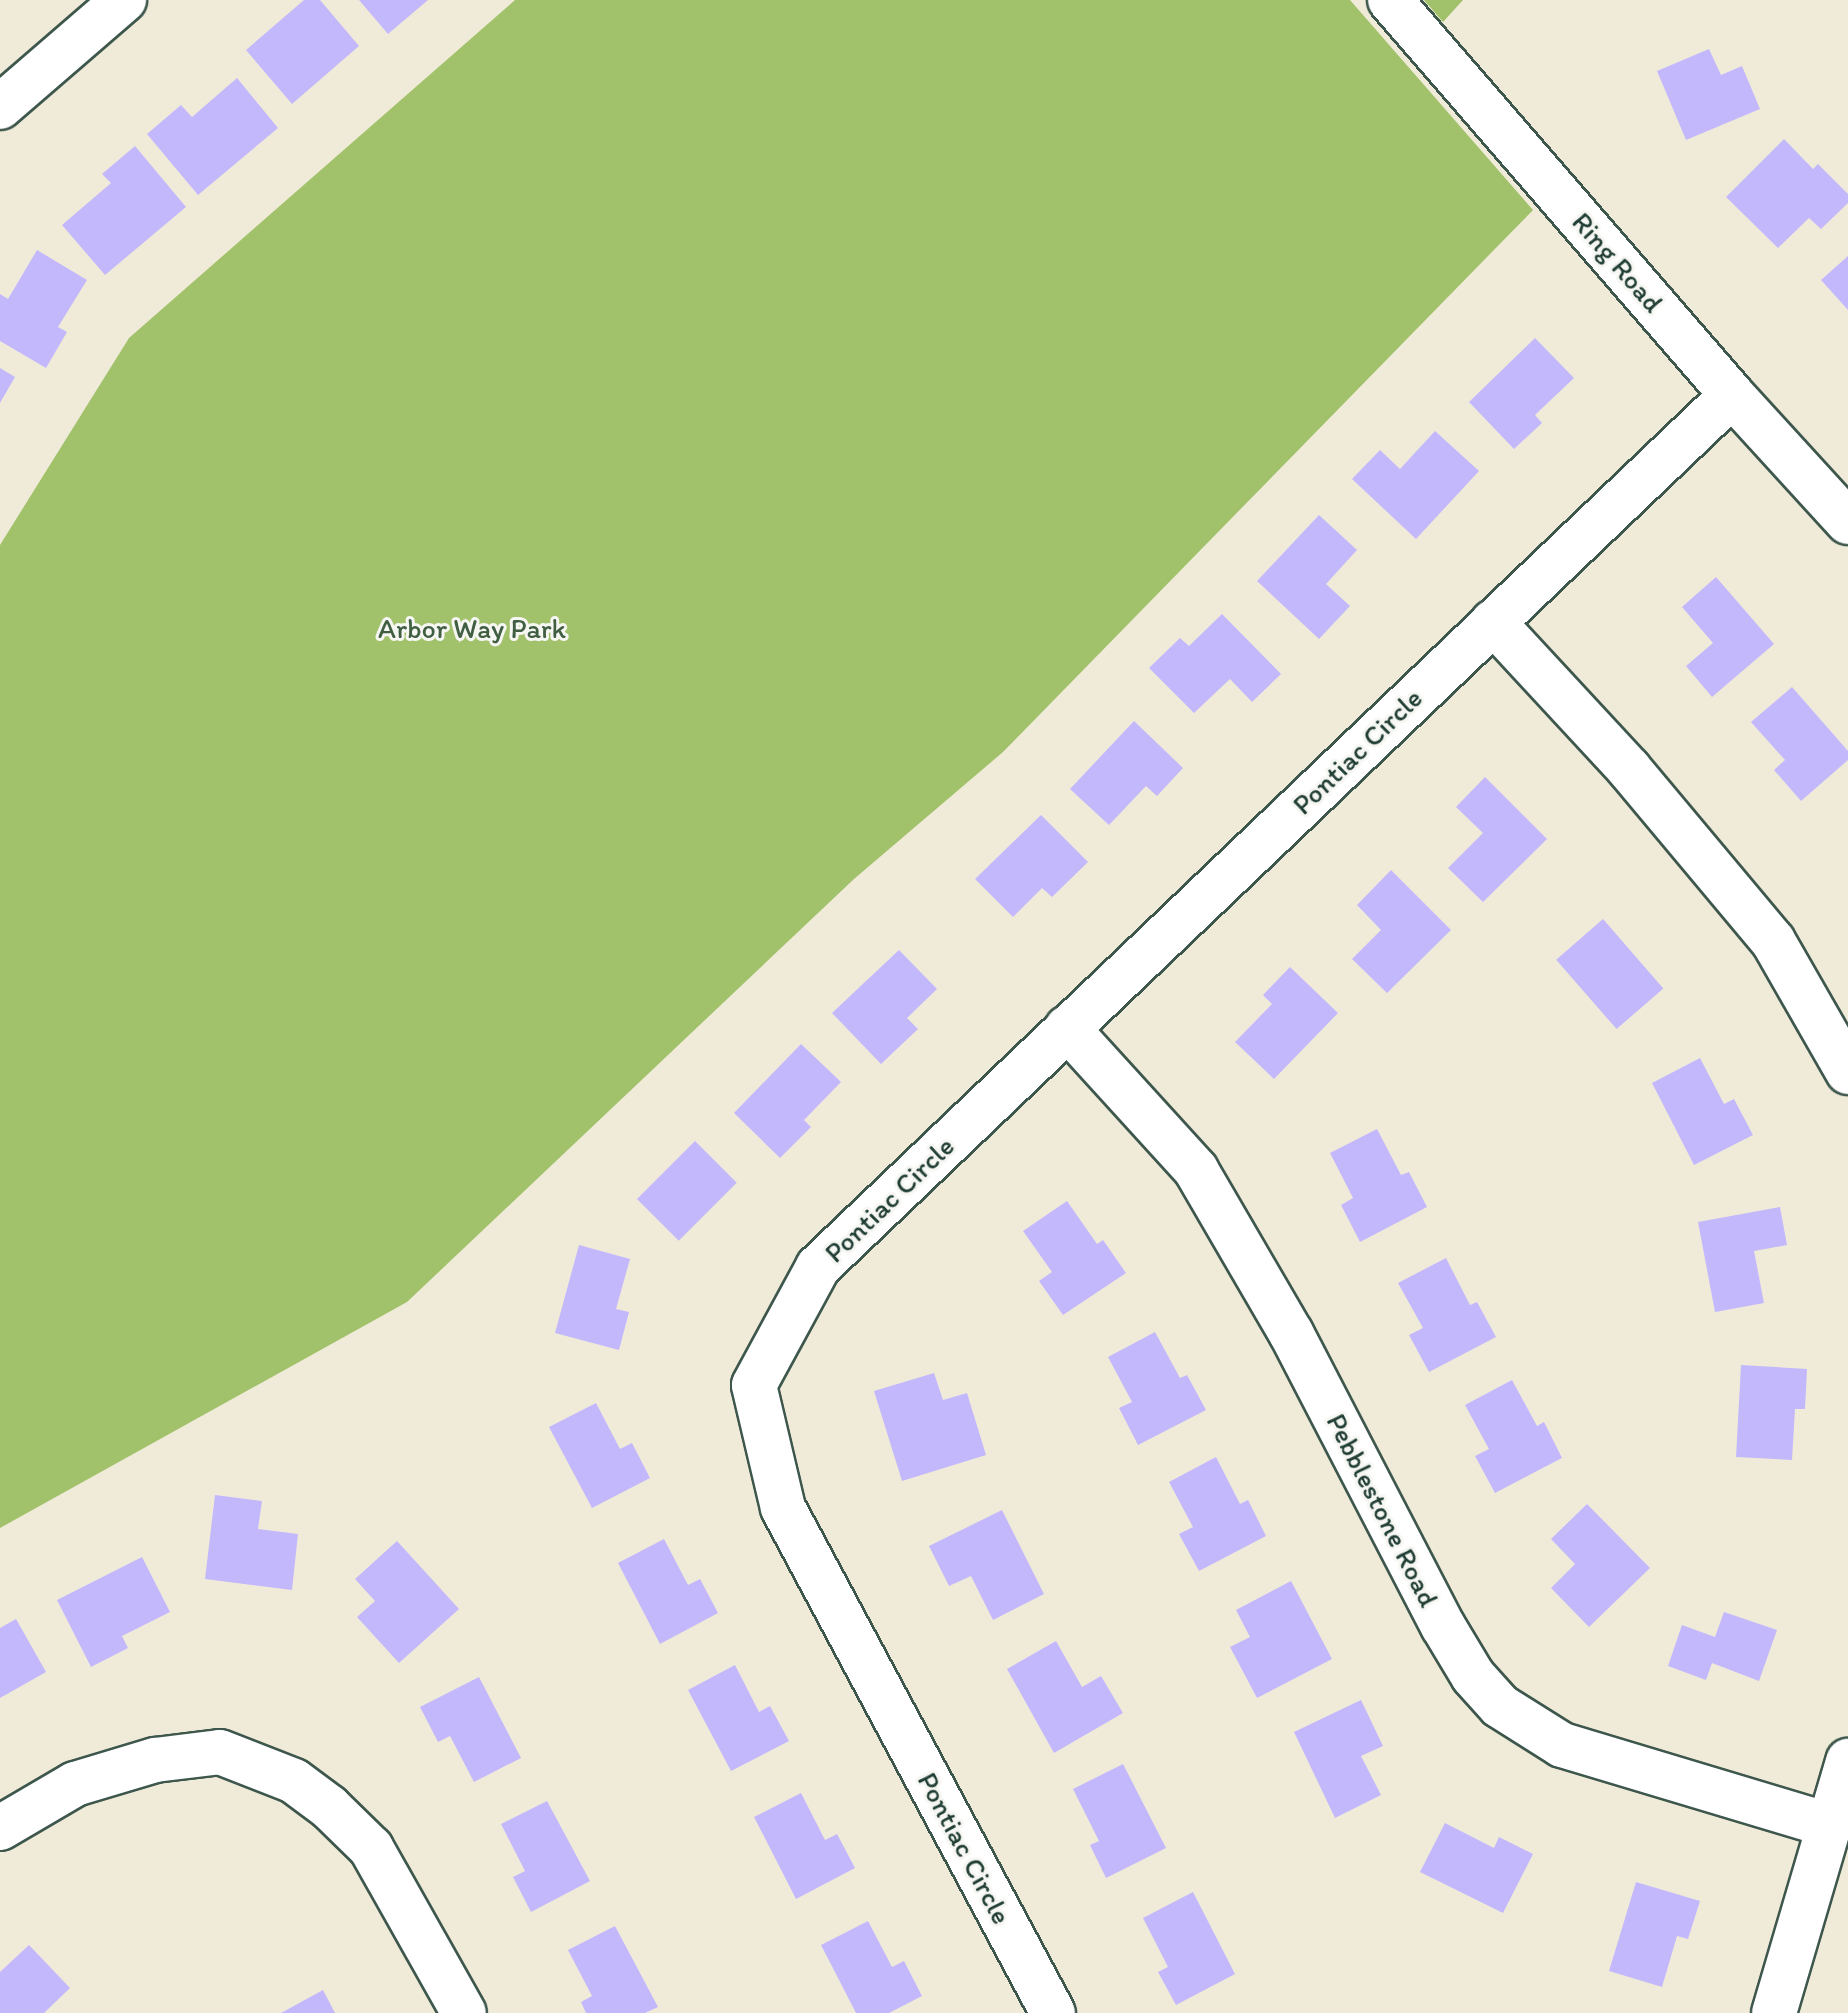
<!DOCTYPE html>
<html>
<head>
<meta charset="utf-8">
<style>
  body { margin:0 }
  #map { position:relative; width:1848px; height:2013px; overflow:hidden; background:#f0ebd8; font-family:Itim,sans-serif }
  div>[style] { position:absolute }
  .green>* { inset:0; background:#a1c26b }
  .building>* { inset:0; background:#c4b8fd; transform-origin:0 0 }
  .roads { filter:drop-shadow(2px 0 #3e574d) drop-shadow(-2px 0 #3e574d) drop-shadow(0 2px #3e574d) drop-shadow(0 -2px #3e574d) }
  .street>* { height:44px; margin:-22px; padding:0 22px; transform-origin:22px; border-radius:22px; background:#fff }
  span { translate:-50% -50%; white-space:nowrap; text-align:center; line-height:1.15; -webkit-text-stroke:6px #f6f6f2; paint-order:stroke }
  .street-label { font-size:28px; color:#1f3d34 }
  .park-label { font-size:28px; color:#405e42 }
</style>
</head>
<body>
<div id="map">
  <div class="green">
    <i style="clip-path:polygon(515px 0,1350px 0,1533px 210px,1003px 752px,854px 879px,407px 1302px,0 1528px,0 545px,129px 338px)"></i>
    <i style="clip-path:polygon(1424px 0,1463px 0,1443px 22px)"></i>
  </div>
  <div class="building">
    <i style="clip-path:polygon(304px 0,320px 0,359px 46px,292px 104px,246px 50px)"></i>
    <i style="clip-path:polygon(359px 0,428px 0,388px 34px)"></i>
    <i style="clip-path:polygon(1709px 49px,1721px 75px,1742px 66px,1760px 109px,1686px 140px,1657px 71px)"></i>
    <i style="clip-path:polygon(237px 78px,278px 128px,198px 195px,147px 134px,181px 105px,192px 117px)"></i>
    <i style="clip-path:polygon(1784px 139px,1813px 169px,1818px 164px,1848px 194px,1848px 203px,1821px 229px,1809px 218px,1778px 248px,1726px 197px)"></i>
    <i style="clip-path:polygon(135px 146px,186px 207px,105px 275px,62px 225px,111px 183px,102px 174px)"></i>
    <i style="clip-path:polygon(37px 250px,87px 280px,58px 327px,67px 332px,46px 368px,0 341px,0 294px,8px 299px)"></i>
    <i style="clip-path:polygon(1848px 256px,1848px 310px,1821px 280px)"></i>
    <i style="clip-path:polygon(1535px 338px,1574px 378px,1535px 415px,1542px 423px,1514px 449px,1469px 402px)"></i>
    <i style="clip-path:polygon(0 368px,15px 377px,0 403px)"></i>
    <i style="clip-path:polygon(1435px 431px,1479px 471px,1416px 539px,1352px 479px,1380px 450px,1400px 469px)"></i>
    <i style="clip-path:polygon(1319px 515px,1357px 550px,1326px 584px,1350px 606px,1319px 639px,1257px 581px)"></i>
    <i style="clip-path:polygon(1716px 577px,1774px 644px,1712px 697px,1686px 666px,1713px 643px,1682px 607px)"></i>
    <i style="clip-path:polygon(1222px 614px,1281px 674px,1252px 702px,1230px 679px,1194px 713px,1149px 668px,1180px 638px,1189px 646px)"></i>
    <i style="clip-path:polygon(1792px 687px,1848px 751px,1848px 760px,1801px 801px,1774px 770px,1785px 760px,1751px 722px)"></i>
    <i style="clip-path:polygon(1134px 721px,1183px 768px,1157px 796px,1146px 786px,1109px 825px,1070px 789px)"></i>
    <i style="clip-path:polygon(1485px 777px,1547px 839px,1483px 902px,1448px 868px,1483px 833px,1456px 807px)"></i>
    <i style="clip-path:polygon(1041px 815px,1088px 862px,1052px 897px,1042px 888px,1013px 917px,975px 879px)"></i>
    <i style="clip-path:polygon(1391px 870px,1451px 930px,1387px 993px,1352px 959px,1381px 930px,1357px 905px)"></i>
    <i style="left:1603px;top:919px;width:92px;height:62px;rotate:49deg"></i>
    <i style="clip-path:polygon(899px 950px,937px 989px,907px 1018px,918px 1029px,881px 1064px,832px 1013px)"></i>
    <i style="clip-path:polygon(1290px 967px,1338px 1013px,1274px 1079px,1235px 1042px,1272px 1004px,1263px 995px)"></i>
    <i style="clip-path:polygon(801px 1044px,841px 1082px,804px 1120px,811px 1127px,780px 1158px,734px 1113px)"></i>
    <i style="clip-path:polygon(1700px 1058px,1724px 1104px,1734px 1099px,1753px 1135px,1694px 1165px,1652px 1083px)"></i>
    <i style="clip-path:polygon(1377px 1129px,1401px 1175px,1409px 1172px,1427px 1207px,1360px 1242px,1341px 1205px,1353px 1198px,1330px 1153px)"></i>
    <i style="left:695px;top:1141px;width:59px;height:82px;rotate:45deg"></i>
    <i style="clip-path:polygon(1067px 1201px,1097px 1244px,1103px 1240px,1126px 1273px,1063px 1315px,1039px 1281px,1052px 1272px,1023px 1231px)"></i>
    <i style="clip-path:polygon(1780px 1207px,1787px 1245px,1754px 1251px,1764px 1303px,1715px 1312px,1698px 1222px)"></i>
    <i style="clip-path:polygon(579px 1245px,630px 1259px,616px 1309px,629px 1312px,619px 1350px,555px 1333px)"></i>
    <i style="clip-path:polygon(1446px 1258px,1470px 1305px,1477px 1302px,1496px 1337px,1429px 1372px,1409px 1335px,1423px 1328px,1398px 1283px)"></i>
    <i style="clip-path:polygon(1155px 1332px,1180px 1378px,1187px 1375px,1206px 1410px,1138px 1445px,1119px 1408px,1132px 1402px,1108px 1357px)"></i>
    <i style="clip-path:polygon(1741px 1365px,1807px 1369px,1805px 1409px,1795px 1409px,1792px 1460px,1736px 1457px)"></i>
    <i style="clip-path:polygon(934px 1373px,943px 1400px,967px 1393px,986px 1455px,902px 1481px,874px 1391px)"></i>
    <i style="clip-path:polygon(1512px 1380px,1537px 1426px,1544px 1422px,1562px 1458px,1495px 1493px,1475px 1456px,1489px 1449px,1465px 1405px)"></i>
    <i style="clip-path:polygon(596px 1403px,620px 1449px,632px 1443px,650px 1478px,592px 1508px,549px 1427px)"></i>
    <i style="clip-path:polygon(1216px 1457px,1240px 1504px,1248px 1500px,1266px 1536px,1199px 1571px,1179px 1534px,1193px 1527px,1169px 1482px)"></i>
    <i style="clip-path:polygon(215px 1495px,262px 1501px,258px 1529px,298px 1534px,292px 1590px,205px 1579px)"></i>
    <i style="clip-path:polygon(1587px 1504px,1650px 1568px,1589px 1627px,1551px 1588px,1575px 1564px,1551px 1539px)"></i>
    <i style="clip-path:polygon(1002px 1510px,1044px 1594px,993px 1620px,971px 1576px,949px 1586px,929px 1546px)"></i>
    <i style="clip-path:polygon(664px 1539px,688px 1585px,700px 1579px,718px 1613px,660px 1644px,618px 1563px)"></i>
    <i style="clip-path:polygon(397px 1541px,459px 1609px,399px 1663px,357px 1617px,375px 1601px,355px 1579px)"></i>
    <i style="clip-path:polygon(142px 1557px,170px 1612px,122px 1636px,128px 1648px,91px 1667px,57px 1600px)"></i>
    <i style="clip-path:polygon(1291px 1581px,1332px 1659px,1257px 1698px,1230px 1647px,1250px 1637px,1236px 1610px)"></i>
    <i style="clip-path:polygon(1724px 1612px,1777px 1630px,1759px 1681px,1712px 1663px,1706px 1680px,1668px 1666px,1682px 1625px,1715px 1637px)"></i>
    <i style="clip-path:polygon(16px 1619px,46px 1672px,0 1698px,0 1628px)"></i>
    <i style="clip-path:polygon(1056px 1641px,1082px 1687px,1101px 1676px,1123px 1713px,1054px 1753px,1007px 1669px)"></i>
    <i style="clip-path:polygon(735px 1665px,759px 1712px,770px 1706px,789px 1741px,731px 1771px,688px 1690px)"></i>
    <i style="clip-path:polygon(479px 1677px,521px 1758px,474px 1782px,450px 1736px,438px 1742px,420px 1707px)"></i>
    <i style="clip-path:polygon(1361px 1700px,1383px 1746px,1361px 1756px,1381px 1795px,1335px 1818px,1294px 1732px)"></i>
    <i style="clip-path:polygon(1123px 1764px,1166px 1848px,1106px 1878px,1090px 1845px,1099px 1841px,1073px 1789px)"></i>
    <i style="clip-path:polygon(801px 1793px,825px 1840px,837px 1834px,855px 1868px,796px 1899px,754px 1817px)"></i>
    <i style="clip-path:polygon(547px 1801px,590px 1881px,531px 1912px,513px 1877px,525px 1871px,501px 1824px)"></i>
    <i style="clip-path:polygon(1445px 1823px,1494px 1848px,1499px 1837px,1533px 1854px,1503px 1913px,1420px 1872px)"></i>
    <i style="clip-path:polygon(1636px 1882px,1700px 1901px,1688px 1939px,1677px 1936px,1662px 1987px,1609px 1971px)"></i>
    <i style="clip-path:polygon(1193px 1892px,1235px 1974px,1176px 2005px,1158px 1972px,1168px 1967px,1143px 1918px)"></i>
    <i style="clip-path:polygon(868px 1921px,892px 1967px,904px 1961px,922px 1996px,889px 2013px,856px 2013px,821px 1945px)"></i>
    <i style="clip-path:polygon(615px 1926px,658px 2007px,645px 2013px,586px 2013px,581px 2002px,592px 1996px,568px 1950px)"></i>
    <i style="clip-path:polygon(29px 1945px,70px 1988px,44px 2013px,0 2013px,0 1972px)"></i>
    <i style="clip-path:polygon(323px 1990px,335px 2013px,281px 2013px)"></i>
  </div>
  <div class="roads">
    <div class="street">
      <i style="left:1390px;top:0;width:522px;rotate:49.11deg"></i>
      <i style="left:1732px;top:395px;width:172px;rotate:47.6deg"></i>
      <i style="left:0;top:107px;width:164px;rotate:-40.8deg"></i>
      <i style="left:1493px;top:622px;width:200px;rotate:47.2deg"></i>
      <i style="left:1629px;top:769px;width:224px;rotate:50.1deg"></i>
      <i style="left:1773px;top:941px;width:151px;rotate:60.2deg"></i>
      <i style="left:1067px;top:1028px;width:192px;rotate:47.7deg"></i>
      <i style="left:1196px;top:1170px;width:189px;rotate:59.8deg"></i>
      <i style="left:1291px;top:1333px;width:330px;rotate:62.6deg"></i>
      <i style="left:1443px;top:1626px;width:58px;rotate:59deg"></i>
      <i style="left:1473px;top:1676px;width:40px;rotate:48deg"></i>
      <i style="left:1500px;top:1706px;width:73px;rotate:32.2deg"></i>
      <i style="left:1562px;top:1745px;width:278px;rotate:16.7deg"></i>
      <i style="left:0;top:1828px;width:87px;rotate:-30.4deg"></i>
      <i style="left:75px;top:1784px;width:84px;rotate:-16.7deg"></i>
      <i style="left:155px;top:1760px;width:65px;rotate:-7deg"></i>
      <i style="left:220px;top:1752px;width:79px;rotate:21.4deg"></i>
      <i style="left:294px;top:1781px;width:44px;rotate:36.6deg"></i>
      <i style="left:329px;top:1807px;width:59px;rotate:44.3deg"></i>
      <i style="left:371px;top:1848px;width:189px;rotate:60.6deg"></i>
      <i style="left:1053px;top:2013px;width:573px;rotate:-118.13deg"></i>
      <i style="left:783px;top:1508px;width:126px;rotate:-103.3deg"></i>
      <i style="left:754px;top:1385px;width:134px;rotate:-61.5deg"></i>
      <i style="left:818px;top:1267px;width:1263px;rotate:-43.65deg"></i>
      <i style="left:1774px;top:2013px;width:263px;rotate:-73.6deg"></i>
    </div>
  </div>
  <div class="street-label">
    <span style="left:1618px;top:262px;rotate:49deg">Ring Road</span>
    <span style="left:1357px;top:751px;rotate:-44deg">Pontiac Circle</span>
    <span style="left:889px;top:1199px;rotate:-44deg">Pontiac Circle</span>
    <span style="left:1383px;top:1510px;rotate:63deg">Pebblestone Road</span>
    <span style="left:965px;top:1848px;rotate:62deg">Pontiac Circle</span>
  </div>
  <div class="park-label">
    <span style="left:472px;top:628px">Arbor Way Park</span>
  </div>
</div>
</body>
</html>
